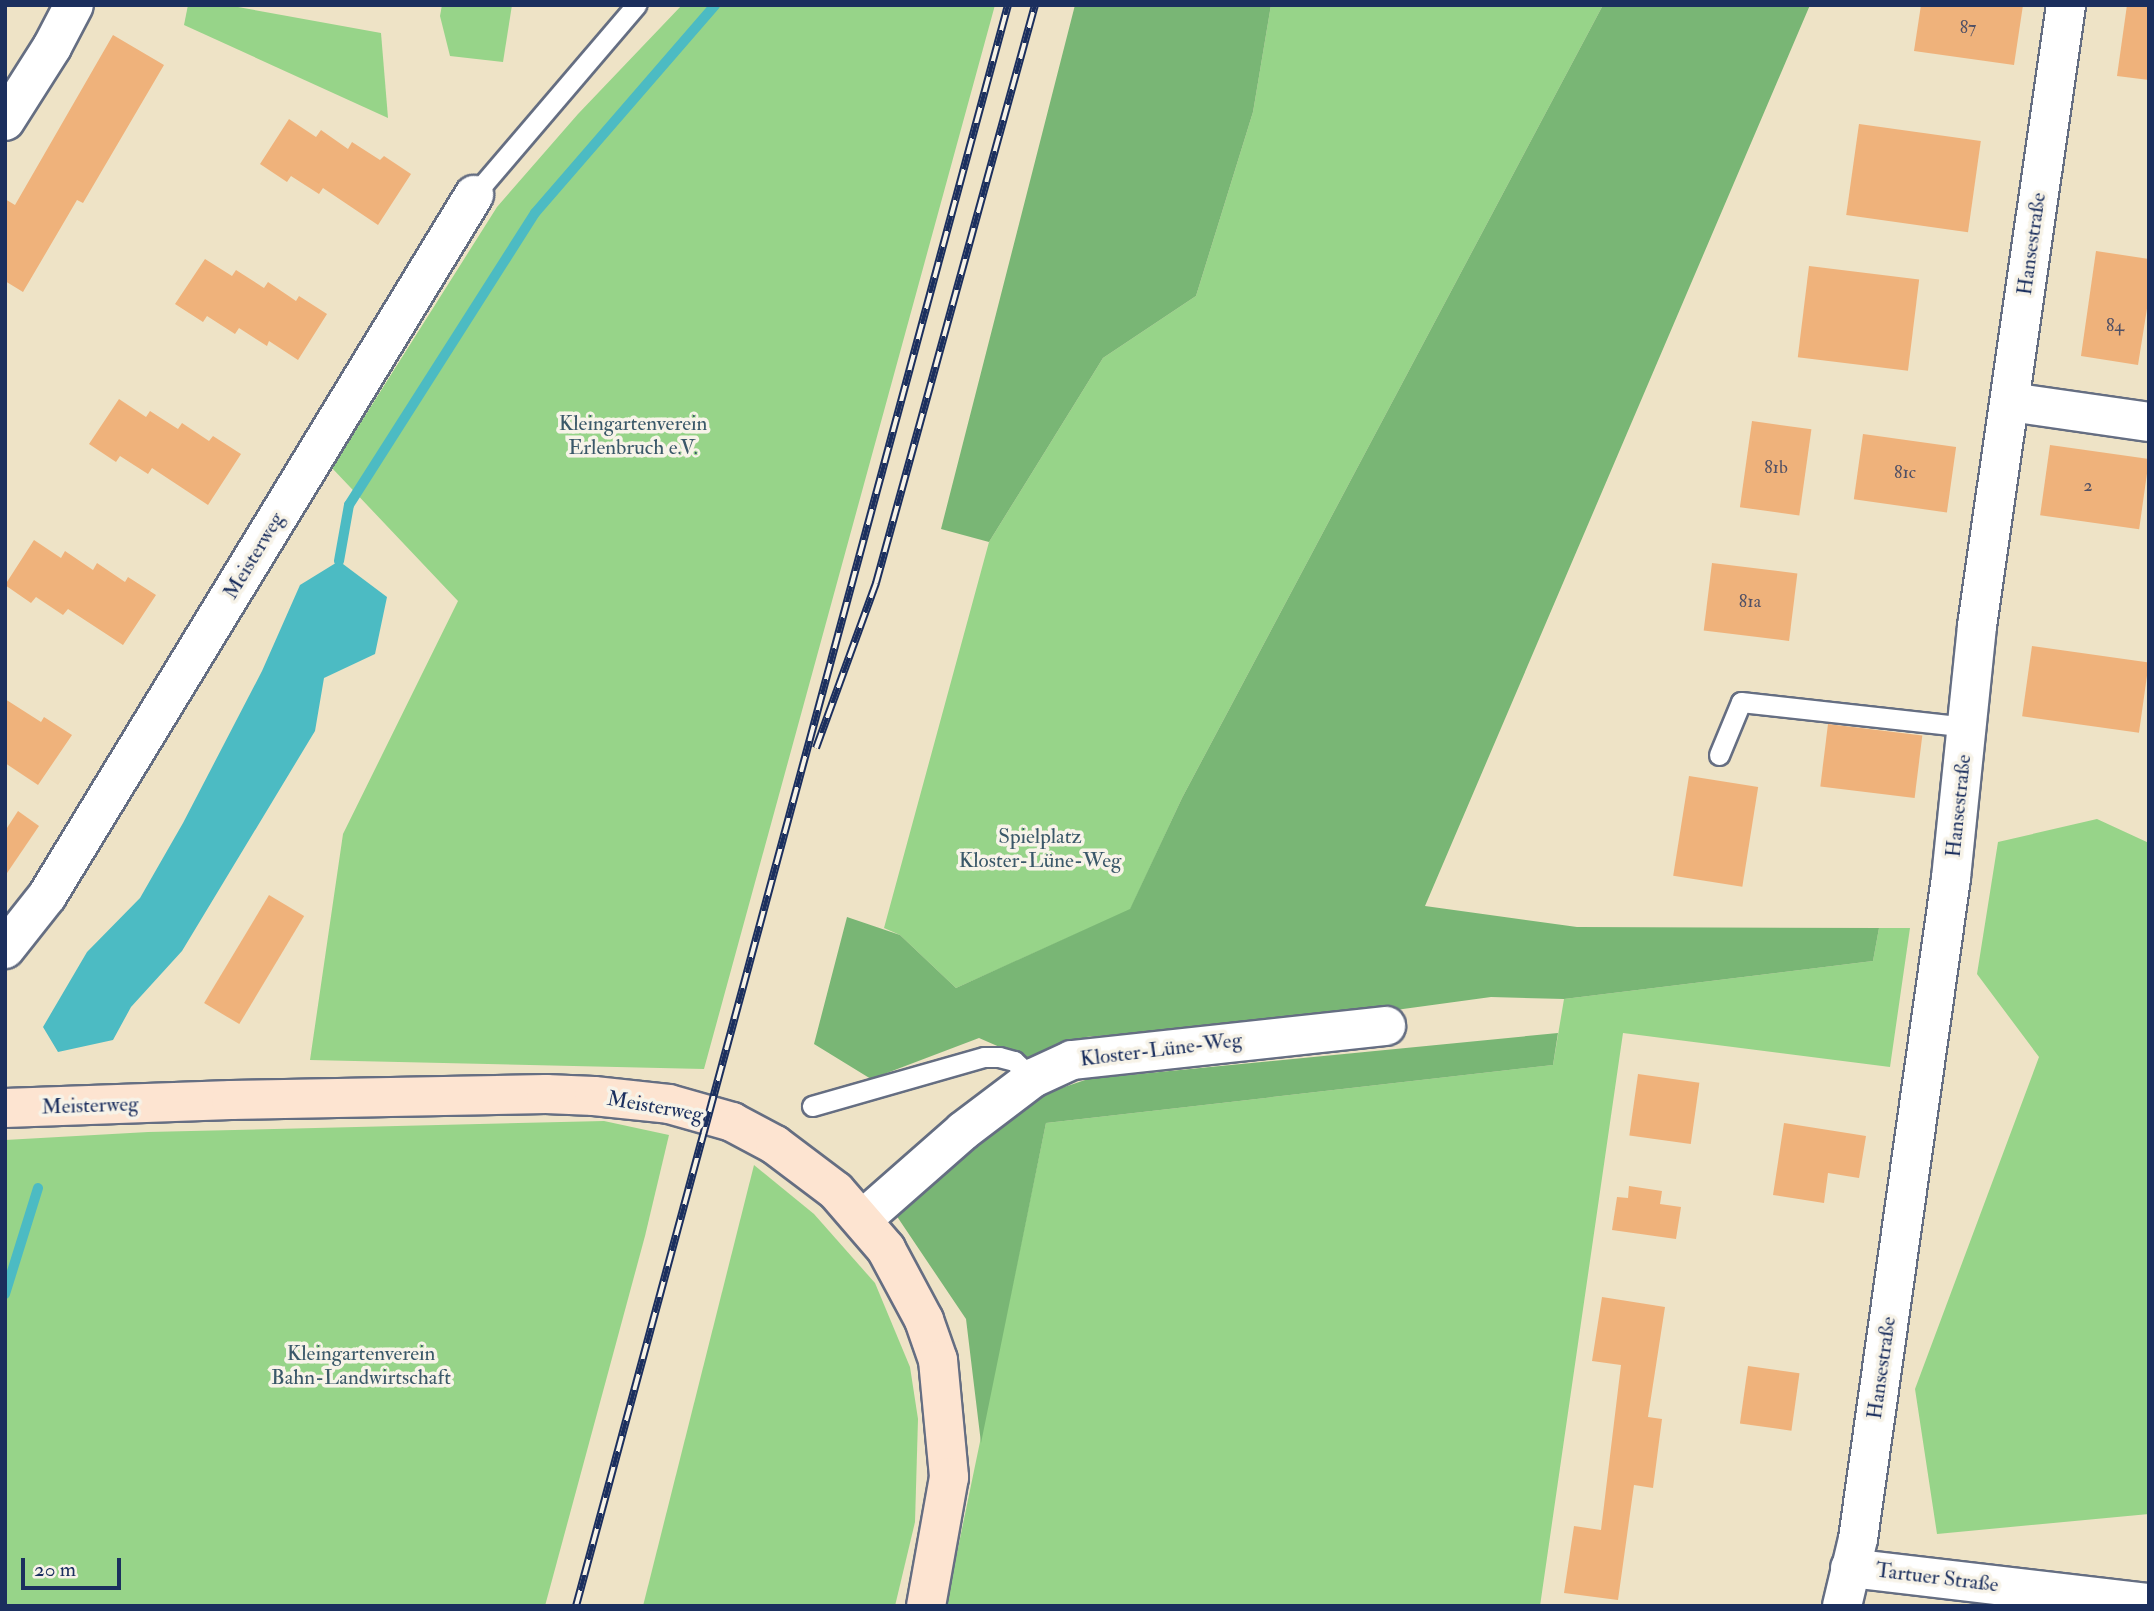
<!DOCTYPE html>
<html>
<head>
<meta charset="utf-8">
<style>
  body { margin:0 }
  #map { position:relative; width:2154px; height:1611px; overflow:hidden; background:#eee3c6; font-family:"IM FELL Double Pica",serif }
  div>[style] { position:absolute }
  .green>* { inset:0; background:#97d489 }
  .forest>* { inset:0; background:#79b675 }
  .water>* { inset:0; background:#4cbbc3 }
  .stream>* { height:10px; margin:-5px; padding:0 5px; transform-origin:5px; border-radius:5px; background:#4cbbc3 }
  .building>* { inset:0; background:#efb27b; transform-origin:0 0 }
  .roads { filter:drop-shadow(2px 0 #656e82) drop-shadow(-2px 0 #656e82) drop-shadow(0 2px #656e82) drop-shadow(0 -2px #656e82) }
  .lane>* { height:19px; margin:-9.5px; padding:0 9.5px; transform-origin:9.5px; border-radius:9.5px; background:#fff }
  .street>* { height:38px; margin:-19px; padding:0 19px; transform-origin:19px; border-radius:19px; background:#fff }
  .secondary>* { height:38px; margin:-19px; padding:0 19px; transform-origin:19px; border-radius:19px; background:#fde4d1 }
  .rail>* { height:8px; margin-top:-4px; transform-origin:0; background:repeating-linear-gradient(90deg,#f7f3e8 0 16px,#1b2f5e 0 32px); box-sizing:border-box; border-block:2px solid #1b2f5e }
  span { translate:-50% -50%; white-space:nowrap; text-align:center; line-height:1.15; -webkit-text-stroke:7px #f7f3e8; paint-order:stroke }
  .number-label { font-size:18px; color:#505065 }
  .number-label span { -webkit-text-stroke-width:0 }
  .street-label { font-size:21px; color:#1b2f5e }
  .park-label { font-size:21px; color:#3a5869 }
  .frame { position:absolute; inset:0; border:7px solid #1b2f5e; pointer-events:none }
  .scale { position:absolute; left:21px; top:1558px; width:100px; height:32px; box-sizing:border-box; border:4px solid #1b2f5e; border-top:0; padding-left:9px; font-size:21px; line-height:24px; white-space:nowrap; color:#1b2f5e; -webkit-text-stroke:5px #f7f3e8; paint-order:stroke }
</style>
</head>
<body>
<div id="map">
  <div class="green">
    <i style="clip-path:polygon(188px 5px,227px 5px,381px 33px,388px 118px,184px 25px)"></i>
    <i style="clip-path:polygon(442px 5px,512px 5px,503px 62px,450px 56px,440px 16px)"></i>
    <i style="clip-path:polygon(682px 5px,995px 5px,704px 1069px,310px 1060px,343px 834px,458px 601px,332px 468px,497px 207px,578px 114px)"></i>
    <i style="clip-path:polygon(1271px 5px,1603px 5px,1182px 798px,1130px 910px,956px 988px,900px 935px,884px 928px,989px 542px,1103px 358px,1196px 296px,1253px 112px)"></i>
    <i style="clip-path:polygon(2097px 819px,2149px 843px,2149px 1514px,1937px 1534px,1915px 1389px,2039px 1057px,1977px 974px,1998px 842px)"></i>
    <i style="clip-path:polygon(1879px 928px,1910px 928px,1890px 1067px,1623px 1033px,1540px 1606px,946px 1606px,1046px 1123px,1553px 1065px,1564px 999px,1873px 961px)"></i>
    <i style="clip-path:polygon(604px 1121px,669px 1135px,645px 1236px,545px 1606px,5px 1606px,5px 1140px,148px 1132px)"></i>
    <i style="clip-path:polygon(754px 1165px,814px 1214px,875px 1283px,910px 1367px,918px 1419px,915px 1522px,895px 1606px,643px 1606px)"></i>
  </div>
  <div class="forest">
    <i style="clip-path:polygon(1075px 5px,1271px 5px,1253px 112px,1196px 296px,1103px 358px,989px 542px,941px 529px)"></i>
    <i style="clip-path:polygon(1603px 5px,1810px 5px,1425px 906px,1577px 927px,1879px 928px,1873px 961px,1564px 999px,1491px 997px,1359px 1015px,1086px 1037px,1027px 1059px,979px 1038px,871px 1079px,814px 1044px,847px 917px,900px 935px,956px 988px,1130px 909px,1182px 798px)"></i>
    <i style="clip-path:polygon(1558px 1033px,1553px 1065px,1046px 1123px,981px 1443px,966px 1319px,896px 1215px,1038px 1096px,1088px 1079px)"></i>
  </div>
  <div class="water">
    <i style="clip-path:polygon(339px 561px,387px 597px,375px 654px,324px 678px,315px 731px,182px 951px,131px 1007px,113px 1040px,58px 1052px,43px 1027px,87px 952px,140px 898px,183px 823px,262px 671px,300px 585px)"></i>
  </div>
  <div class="stream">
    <i style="left:339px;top:561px;width:57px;rotate:-79.9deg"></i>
    <i style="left:349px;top:505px;width:346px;rotate:-57.5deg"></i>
    <i style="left:535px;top:213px;width:275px;rotate:-49.1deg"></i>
    <i style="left:5px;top:1294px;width:111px;rotate:-72.7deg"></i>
  </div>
  <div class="building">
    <i style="clip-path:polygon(1921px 5px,2023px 5px,2014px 65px,1914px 51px)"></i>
    <i style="clip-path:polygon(2127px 5px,2149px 5px,2149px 80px,2117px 76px)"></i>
    <i style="clip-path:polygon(113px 35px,164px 65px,83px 203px,77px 200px,23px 292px,5px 281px,5px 199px,15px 205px)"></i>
    <i style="clip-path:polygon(289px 119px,316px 137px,321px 130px,348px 149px,352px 142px,380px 160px,384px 156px,411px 174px,378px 225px,323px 188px,319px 194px,291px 176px,287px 182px,260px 164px)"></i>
    <i style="left:1859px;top:124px;width:123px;height:92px;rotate:8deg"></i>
    <i style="clip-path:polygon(2096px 251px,2149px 259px,2149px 296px,2138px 365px,2081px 356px)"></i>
    <i style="clip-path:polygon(205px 259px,232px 276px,236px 270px,264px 288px,268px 282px,296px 301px,299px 296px,327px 314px,298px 360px,269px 341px,267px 346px,239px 328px,235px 334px,207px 316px,203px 322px,175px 304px)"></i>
    <i style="left:1809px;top:266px;width:111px;height:92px;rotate:7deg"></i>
    <i style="clip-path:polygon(119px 399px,146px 417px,150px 411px,178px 429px,182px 423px,209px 441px,213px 436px,241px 454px,208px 505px,152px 468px,148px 474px,120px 456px,116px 462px,89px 444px)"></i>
    <i style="left:1752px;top:421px;width:60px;height:87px;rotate:8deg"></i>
    <i style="left:1863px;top:434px;width:94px;height:66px;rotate:8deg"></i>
    <i style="left:2050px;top:445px;width:100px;height:71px;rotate:8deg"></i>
    <i style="clip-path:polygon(34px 540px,61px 558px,65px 551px,93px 570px,97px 563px,125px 582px,128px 577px,156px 595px,123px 645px,68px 609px,63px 615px,36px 597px,31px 603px,5px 585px)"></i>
    <i style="left:1712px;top:563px;width:86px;height:68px;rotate:7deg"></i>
    <i style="left:2032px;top:646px;width:118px;height:71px;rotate:8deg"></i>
    <i style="clip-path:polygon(5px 699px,41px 722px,44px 717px,72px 735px,38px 785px,5px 763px)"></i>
    <i style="left:1828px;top:724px;width:95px;height:63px;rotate:7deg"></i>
    <i style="left:1689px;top:776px;width:70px;height:101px;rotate:9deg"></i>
    <i style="clip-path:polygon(18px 811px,39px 826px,5px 876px,5px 831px)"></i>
    <i style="left:269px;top:895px;width:41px;height:126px;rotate:31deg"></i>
    <i style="left:1638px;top:1074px;width:62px;height:62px;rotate:8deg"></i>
    <i style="clip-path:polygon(1784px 1123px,1866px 1136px,1859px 1178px,1828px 1173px,1824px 1203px,1773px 1195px)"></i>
    <i style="clip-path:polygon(1629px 1186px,1662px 1191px,1660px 1204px,1681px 1207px,1676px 1239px,1612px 1230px,1617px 1197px,1628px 1198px)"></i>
    <i style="clip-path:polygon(1602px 1297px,1665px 1307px,1648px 1417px,1662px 1419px,1653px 1488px,1634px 1485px,1618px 1600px,1564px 1593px,1574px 1526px,1601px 1530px,1621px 1365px,1592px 1361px)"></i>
    <i style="left:1748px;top:1366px;width:52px;height:58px;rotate:8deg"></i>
  </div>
  <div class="roads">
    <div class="lane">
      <i style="left:474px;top:195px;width:250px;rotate:-49.5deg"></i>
      <i style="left:1719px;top:755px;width:57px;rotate:-67.5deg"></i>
      <i style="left:1741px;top:702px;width:227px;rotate:6.3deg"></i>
      <i style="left:812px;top:1106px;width:179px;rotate:-15.9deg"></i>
      <i style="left:984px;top:1057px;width:15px"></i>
      <i style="left:999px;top:1057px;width:16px;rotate:15deg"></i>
      <i style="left:1014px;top:1061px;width:25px;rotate:42deg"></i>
    </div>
    <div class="street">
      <i style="left:5px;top:121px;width:88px;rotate:-57.6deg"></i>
      <i style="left:52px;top:47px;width:47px;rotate:-62.4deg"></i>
      <i style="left:2010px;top:402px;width:140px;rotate:8.2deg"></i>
      <i style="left:5px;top:949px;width:68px;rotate:-51.6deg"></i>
      <i style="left:47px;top:896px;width:821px;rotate:-58.65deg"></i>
      <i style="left:863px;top:1219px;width:133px;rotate:-41.3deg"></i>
      <i style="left:963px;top:1131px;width:88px;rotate:-37.1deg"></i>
      <i style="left:1033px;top:1078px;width:43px;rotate:-24.8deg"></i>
      <i style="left:1072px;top:1060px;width:316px;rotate:-6.2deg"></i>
      <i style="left:1850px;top:1568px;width:301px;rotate:6.7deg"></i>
      <i style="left:1842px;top:1606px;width:69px;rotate:-76.6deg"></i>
      <i style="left:1858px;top:1539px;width:668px;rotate:-81.99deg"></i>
      <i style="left:1951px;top:878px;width:253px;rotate:-84.1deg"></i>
      <i style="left:1977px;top:626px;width:627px;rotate:-81.84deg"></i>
    </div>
    <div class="secondary">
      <i style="left:5px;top:1108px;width:226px;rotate:-2deg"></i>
      <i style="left:231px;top:1100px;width:315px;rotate:-1.1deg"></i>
      <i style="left:546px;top:1094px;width:48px;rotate:2.4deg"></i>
      <i style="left:594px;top:1096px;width:75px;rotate:6.1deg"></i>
      <i style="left:669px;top:1104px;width:66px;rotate:15.9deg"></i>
      <i style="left:732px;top:1122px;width:49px;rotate:28.1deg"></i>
      <i style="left:775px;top:1145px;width:76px;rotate:37deg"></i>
      <i style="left:836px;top:1191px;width:77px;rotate:49.2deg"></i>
      <i style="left:886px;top:1249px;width:81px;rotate:61.8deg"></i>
      <i style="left:924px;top:1320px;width:42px;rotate:70.7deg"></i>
      <i style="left:938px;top:1360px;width:118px;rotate:84.6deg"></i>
      <i style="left:949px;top:1477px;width:131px;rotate:100.1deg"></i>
    </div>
  </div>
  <div class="rail">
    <i style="left:816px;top:748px;width:176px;rotate:-70deg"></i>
    <i style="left:876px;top:583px;width:599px;rotate:-74.62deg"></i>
    <i style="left:576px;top:1606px;width:1658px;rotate:-74.9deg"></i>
  </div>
  <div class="number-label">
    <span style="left:1968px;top:28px">87</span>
    <span style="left:2115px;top:326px">84</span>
    <span style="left:1776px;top:468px">81b</span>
    <span style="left:1905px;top:473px">81c</span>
    <span style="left:2088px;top:486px">2</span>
    <span style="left:1750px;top:602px">81a</span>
  </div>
  <div class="street-label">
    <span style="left:2032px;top:244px;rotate:-82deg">Hansestraße</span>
    <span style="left:254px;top:556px;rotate:-59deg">Meisterweg</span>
    <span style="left:1959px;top:806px;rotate:-84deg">Hansestraße</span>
    <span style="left:1161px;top:1050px;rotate:-7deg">Kloster-Lüne-Weg</span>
    <span style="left:90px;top:1106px;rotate:-2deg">Meisterweg</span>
    <span style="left:655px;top:1107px;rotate:10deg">Meisterweg</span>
    <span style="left:1882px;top:1368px;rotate:-82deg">Hansestraße</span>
    <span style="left:1937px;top:1578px;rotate:7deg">Tartuer Straße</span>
  </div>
  <div class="park-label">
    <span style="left:633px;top:436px">Kleingartenverein<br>Erlenbruch e.V.</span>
    <span style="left:1040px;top:849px">Spielplatz<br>Kloster-Lüne-Weg</span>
    <span style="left:361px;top:1366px">Kleingartenverein<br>Bahn-Landwirtschaft</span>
  </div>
  <div class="frame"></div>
  <div class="scale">20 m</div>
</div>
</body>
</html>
